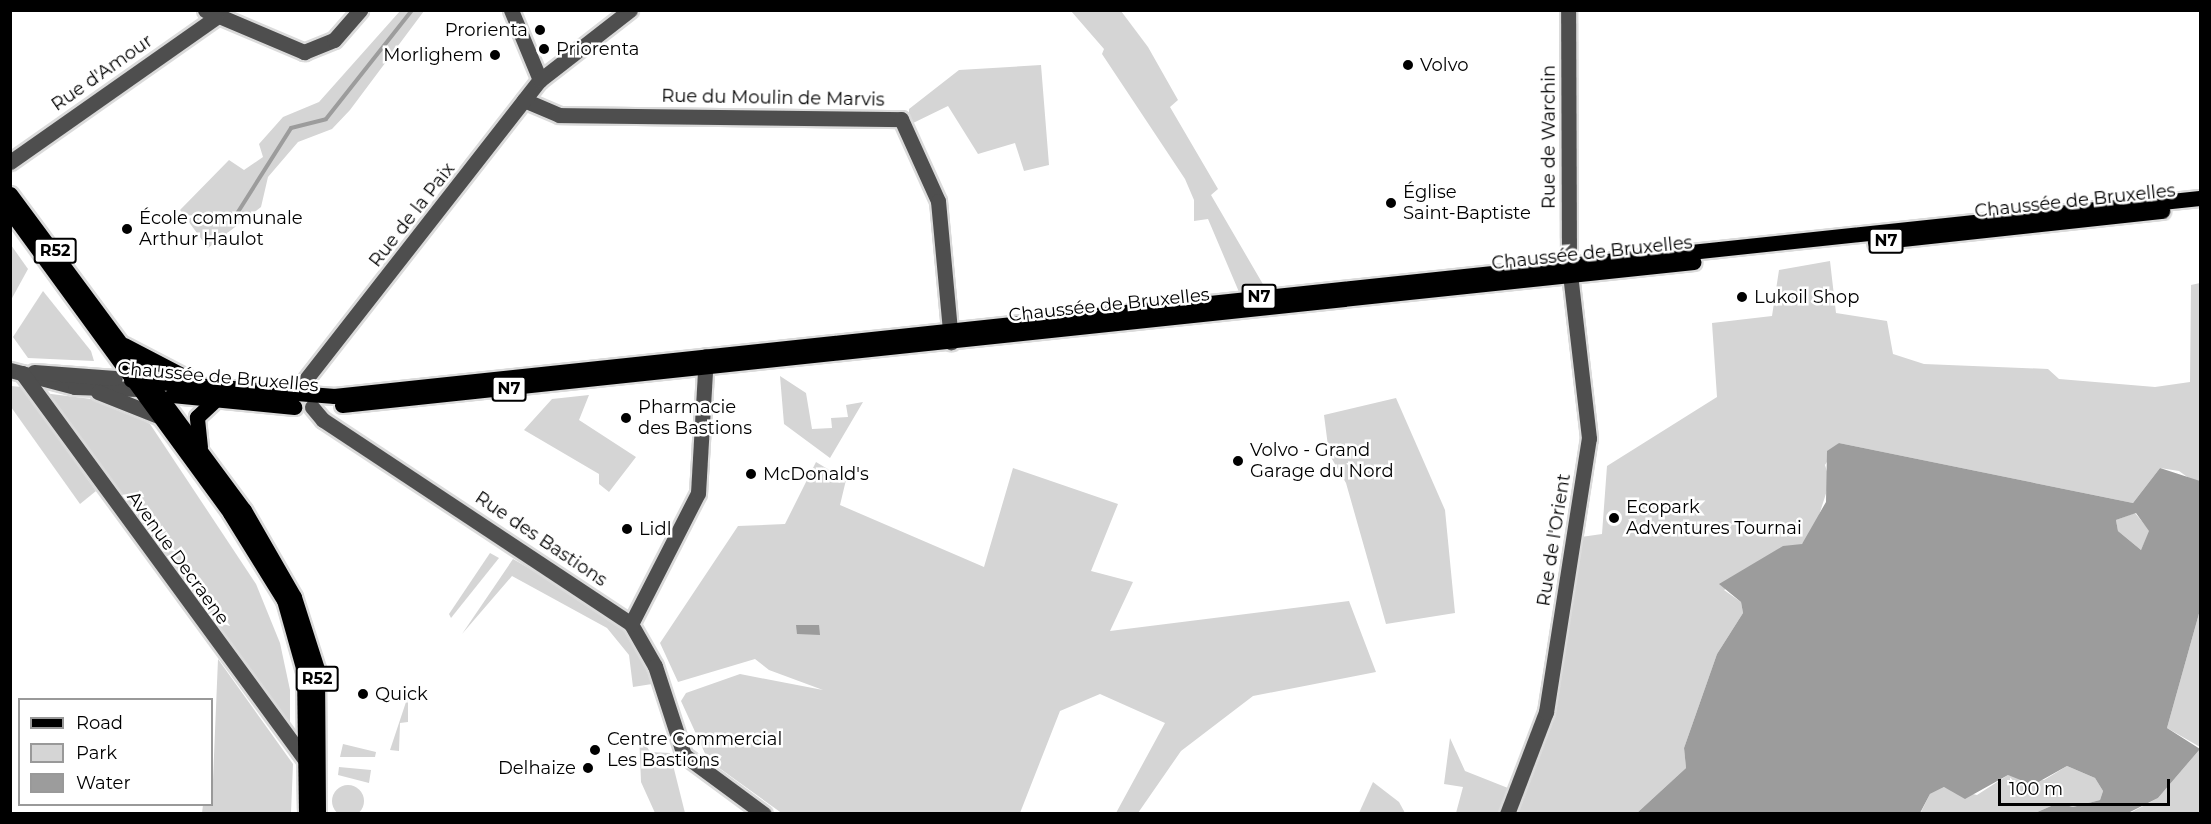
<!DOCTYPE html>
<html>
<head>
<meta charset="utf-8">
<style>
  body { margin:0 }
  #map { position:relative; width:2211px; height:824px; overflow:hidden; background:#fff; font-family:Montserrat,sans-serif }
  div>[style] { position:absolute }
  .green>* { inset:0; background:#d5d5d5 }
  .round { border-radius:50% }
  .water>* { inset:0; background:#9c9c9c }
  .stream>* { height:4px; margin:-2px; padding:0 2px; transform-origin:2px; border-radius:2px; background:#9c9c9c }
  .roads { filter:drop-shadow(2px 0 #dbdbdb) drop-shadow(-2px 0 #dbdbdb) drop-shadow(0 2px #dbdbdb) drop-shadow(0 -2px #dbdbdb) }
  .minor>* { height:15px; margin:-7.5px; padding:0 7.5px; transform-origin:7.5px; border-radius:7.5px; background:#4e4e4e }
  .major>* { height:15px; margin:-7.5px; padding:0 7.5px; transform-origin:7.5px; border-radius:7.5px; background:#000 }
  .dots>* { width:16px; height:16px; translate:-50% -50%; box-sizing:border-box; border:3px solid #fff; border-radius:50% }
  span { translate:-50% -50%; white-space:nowrap; text-align:center; line-height:1.15; -webkit-text-stroke:5px #fff; paint-order:stroke }
  .shield-label span { padding:2px 4px; background:#fff; border:2px solid; border-radius:4px; -webkit-text-stroke-width:0 }
  .shield-label { font-size:16px; color:#000; font-weight:700 }
  .poi-label { font-size:18px; color:#000 }
  .right { translate:-100% -50%; text-align:right }
  .left { translate:0 -50%; text-align:left }
  .street-label { font-size:18px; color:#000 }
  .frame { position:absolute; inset:0; border:12px solid #000; pointer-events:none }
  .legend { position:absolute; left:18px; top:698px; width:195px; height:108px; box-sizing:border-box; background:#fff; border:2px solid #999; margin:0; padding:8px 10px; list-style:none; font-size:18px; color:#000 }
  .legend li { display:flex; align-items:center; gap:12px; height:30px }
  .legend b { width:30px; border:2px solid #999 }
  .scale { position:absolute; left:1998px; top:779px; width:172px; height:27px; box-sizing:border-box; border:3px solid #000; border-top:0; padding-left:8px; font-size:18px; line-height:21px; white-space:nowrap; color:#000; -webkit-text-stroke:4px #fff; paint-order:stroke }
</style>
</head>
<body>
<div id="map">
  <div class="green">
    <i style="clip-path:polygon(400px 11px,424px 11px,350px 110px,332px 129px,298px 142px,268px 177px,261px 207px,208px 248px,180px 210px,229px 160px,244px 170px,263px 157px,259px 144px,283px 117px,319px 102px)"></i>
    <i style="clip-path:polygon(1071px 11px,1121px 11px,1148px 47px,1178px 100px,1170px 107px,1218px 189px,1211px 195px,1264px 286px,1239px 292px,1208px 219px,1194px 221px,1194px 200px,1185px 179px,1102px 54px,1104px 49px)"></i>
    <i style="clip-path:polygon(1041px 65px,1049px 165px,1024px 171px,1015px 143px,978px 154px,948px 106px,909px 125px,909px 109px,959px 70px)"></i>
    <i style="clip-path:polygon(11px 245px,28px 269px,11px 300px)"></i>
    <i style="clip-path:polygon(1830px 261px,1836px 313px,1887px 321px,1893px 354px,1924px 364px,2048px 369px,2059px 379px,2155px 387px,2190px 382px,2191px 285px,2200px 283px,2200px 486px,2179px 471px,2160px 468px,2133px 503px,1839px 443px,1825px 465px,1830px 481px,1815px 528px,1802px 544px,1724px 590px,1741px 602px,1743px 613px,1717px 654px,1684px 748px,1686px 768px,1637px 813px,1513px 814px,1552px 713px,1581px 537px,1602px 534px,1607px 466px,1717px 397px,1712px 323px,1772px 316px,1779px 270px)"></i>
    <i style="clip-path:polygon(43px 291px,91px 351px,94px 361px,28px 358px,13px 337px)"></i>
    <i style="clip-path:polygon(780px 376px,806px 393px,812px 429px,832px 428px,831px 418px,848px 417px,846px 405px,863px 402px,830px 458px,784px 424px)"></i>
    <i style="clip-path:polygon(11px 386px,22px 387px,96px 491px,80px 504px,11px 407px)"></i>
    <i style="clip-path:polygon(43px 393px,108px 401px,150px 424px,256px 584px,280px 643px,290px 690px,290px 734px)"></i>
    <i style="clip-path:polygon(589px 395px,579px 420px,636px 457px,609px 492px,599px 484px,599px 474px,524px 430px,552px 399px)"></i>
    <i style="clip-path:polygon(1396px 398px,1445px 510px,1455px 613px,1386px 624px,1346px 483px,1329px 454px,1324px 415px)"></i>
    <i style="clip-path:polygon(816px 462px,846px 480px,840px 505px,984px 567px,1013px 468px,1118px 504px,1091px 571px,1133px 582px,1110px 631px,1349px 601px,1376px 672px,1253px 696px,1181px 751px,1138px 813px,1116px 813px,1165px 723px,1100px 694px,1060px 711px,1020px 813px,783px 814px,708px 760px,681px 701px,686px 693px,740px 674px,823px 690px,769px 670px,755px 659px,678px 682px,660px 643px,738px 526px,785px 524px)"></i>
    <i style="clip-path:polygon(2135px 513px,2150px 531px,2141px 550px,2118px 531px,2116px 520px)"></i>
    <i style="clip-path:polygon(490px 553px,499px 558px,451px 618px,449px 614px)"></i>
    <i style="clip-path:polygon(513px 559px,616px 618px,646px 660px,652px 684px,633px 687px,629px 655px,607px 628px,512px 576px,462px 634px)"></i>
    <i style="clip-path:polygon(2200px 610px,2200px 747px,2167px 728px)"></i>
    <i style="clip-path:polygon(218px 659px,293px 764px,291px 813px,202px 813px,203px 805px,212px 804px)"></i>
    <i style="clip-path:polygon(408px 699px,408px 722px,400px 723px,399px 751px,390px 750px,406px 702px)"></i>
    <i style="clip-path:polygon(639px 733px,650px 752px,670px 753px,685px 813px,655px 813px,641px 782px)"></i>
    <i style="clip-path:polygon(1450px 738px,1465px 771px,1513px 790px,1503px 813px,1456px 813px,1463px 787px,1444px 784px)"></i>
    <i style="clip-path:polygon(343px 744px,376px 752px,375px 757px,340px 757px)"></i>
    <i style="clip-path:polygon(2200px 749px,2200px 813px,2128px 814px,2158px 798px)"></i>
    <i style="clip-path:polygon(2067px 766px,2095px 778px,2103px 791px,2100px 800px,2073px 807px,2058px 803px,2035px 813px,1920px 814px,1930px 794px,1944px 787px,1977px 795px,2008px 775px,2044px 780px)"></i>
    <i style="clip-path:polygon(339px 767px,371px 770px,369px 783px,338px 775px)"></i>
    <i style="clip-path:polygon(1373px 782px,1399px 802px,1405px 813px,1359px 813px)"></i>
    <i class="round" style="left:332px;top:785px;width:32px;height:32px"></i>
  </div>
  <div class="water">
    <i style="clip-path:polygon(evenodd,1839px 443px,2133px 503px,2160px 468px,2200px 481px,2200px 610px,2167px 728px,2200px 749px,2158px 798px,2128px 813px,2035px 813px,2058px 803px,2073px 807px,2100px 800px,2103px 791px,2095px 778px,2067px 766px,2033px 785px,2008px 775px,1965px 799px,1944px 787px,1930px 794px,1920px 813px,1637px 813px,1686px 768px,1684px 748px,1717px 654px,1743px 613px,1741px 602px,1719px 584px,1783px 546px,1802px 544px,1826px 502px,1827px 451px,1839px 443px,2136px 513px,2149px 531px,2141px 550px,2118px 531px,2116px 520px,2136px 513px)"></i>
    <i style="clip-path:polygon(796px 625px,819px 625px,820px 635px,797px 634px)"></i>
  </div>
  <div class="stream">
    <i style="left:231px;top:223px;width:112px;rotate:-57.7deg"></i>
    <i style="left:291px;top:128px;width:36px;rotate:-14deg"></i>
    <i style="left:326px;top:119px;width:139px;rotate:-51.7deg"></i>
  </div>
  <div class="roads">
    <div class="minor">
      <i style="left:205px;top:10px;width:108px;rotate:23deg"></i>
      <i style="left:304px;top:52px;width:32px;rotate:-22deg"></i>
      <i style="left:334px;top:40px;width:40px;rotate:-49deg"></i>
      <i style="left:511px;top:10px;width:76px;rotate:67.5deg"></i>
      <i style="left:524px;top:100px;width:38px;rotate:23deg"></i>
      <i style="left:559px;top:115px;width:342px;rotate:0.7deg"></i>
      <i style="left:901px;top:119px;width:90px;rotate:65.7deg"></i>
      <i style="left:938px;top:201px;width:142px;rotate:84.7deg"></i>
      <i style="left:10px;top:162px;width:252px;rotate:-35.1deg"></i>
      <i style="left:10px;top:370px;width:67px;rotate:14.7deg"></i>
      <i style="left:75px;top:387px;width:63px;rotate:1.8deg"></i>
      <i style="left:34px;top:372px;width:81px;rotate:4.2deg"></i>
      <i style="left:22px;top:373px;width:483px;rotate:53.8deg"></i>
      <i style="left:98px;top:392px;width:65px;rotate:21.8deg"></i>
      <i style="left:292px;top:397px;width:402px;rotate:-52deg"></i>
      <i style="left:540px;top:80px;width:114px;rotate:-37.9deg"></i>
      <i style="left:312px;top:407px;width:17px;rotate:50deg"></i>
      <i style="left:323px;top:420px;width:369px;rotate:33.5deg"></i>
      <i style="left:631px;top:624px;width:48px;rotate:60.3deg"></i>
      <i style="left:655px;top:666px;width:94px;rotate:72deg"></i>
      <i style="left:684px;top:755px;width:99px;rotate:36.4deg"></i>
      <i style="left:631px;top:624px;width:147px;rotate:-62.9deg"></i>
      <i style="left:698px;top:493px;width:137px;rotate:-86.7deg"></i>
      <i style="left:1507px;top:814px;width:109px;rotate:-69.1deg"></i>
      <i style="left:1546px;top:712px;width:277px;rotate:-81.1deg"></i>
      <i style="left:1589px;top:438px;width:175px;rotate:-96.6deg"></i>
      <i style="left:1569px;top:264px;width:254px;rotate:-90.2deg"></i>
    </div>
    <div class="major">
      <i style="left:10px;top:194px;width:393px;rotate:53.5deg"></i>
      <i style="left:244px;top:510px;width:100px;rotate:60.1deg"></i>
      <i style="left:294px;top:597px;width:76px;rotate:72.3deg"></i>
      <i style="left:317px;top:669px;width:145px;rotate:89.6deg"></i>
      <i style="left:10px;top:211px;width:374px;rotate:53.9deg"></i>
      <i style="left:230px;top:513px;width:102px;rotate:58.2deg"></i>
      <i style="left:284px;top:600px;width:74px;rotate:74.3deg"></i>
      <i style="left:304px;top:671px;width:143px;rotate:89.2deg"></i>
      <i style="left:1875px;top:242px;width:289px;rotate:-6.2deg"></i>
      <i style="left:124px;top:345px;width:80px;rotate:27.5deg"></i>
      <i style="left:131px;top:380px;width:204px;rotate:4.5deg"></i>
      <i style="left:334px;top:396px;width:1876px;rotate:-6.06deg"></i>
      <i style="left:172px;top:395px;width:123px;rotate:5.6deg"></i>
      <i style="left:342px;top:405px;width:1359px;rotate:-6.04deg"></i>
      <i style="left:200px;top:447px;width:30px;rotate:-96deg"></i>
      <i style="left:197px;top:417px;width:26px;rotate:-43deg"></i>
    </div>
  </div>
  <div class="dots">
    <i style="left:540px;top:30px;background:#000"></i>
    <i style="left:544px;top:49px;background:#000"></i>
    <i style="left:495px;top:55px;background:#000"></i>
    <i style="left:1408px;top:65px;background:#000"></i>
    <i style="left:1391px;top:203px;background:#000"></i>
    <i style="left:127px;top:229px;background:#000"></i>
    <i style="left:1742px;top:297px;background:#000"></i>
    <i style="left:626px;top:418px;background:#000"></i>
    <i style="left:1238px;top:461px;background:#000"></i>
    <i style="left:751px;top:474px;background:#000"></i>
    <i style="left:1614px;top:518px;background:#000"></i>
    <i style="left:627px;top:529px;background:#000"></i>
    <i style="left:363px;top:694px;background:#000"></i>
    <i style="left:595px;top:750px;background:#000"></i>
    <i style="left:588px;top:768px;background:#000"></i>
  </div>
  <div class="shield-label">
    <span style="left:1886px;top:241px">N7</span>
    <span style="left:55px;top:251px">R52</span>
    <span style="left:1259px;top:297px">N7</span>
    <span style="left:509px;top:389px">N7</span>
    <span style="left:317px;top:679px">R52</span>
  </div>
  <div class="poi-label">
    <span class="right" style="left:528px;top:30px">Prorienta</span>
    <span class="left" style="left:556px;top:49px">Priorenta</span>
    <span class="right" style="left:483px;top:55px">Morlighem</span>
    <span class="left" style="left:1420px;top:65px">Volvo</span>
    <span class="left" style="left:1403px;top:203px">Église<br>Saint-Baptiste</span>
    <span class="left" style="left:139px;top:229px">École communale<br>Arthur Haulot</span>
    <span class="left" style="left:1754px;top:297px">Lukoil Shop</span>
    <span class="left" style="left:638px;top:418px">Pharmacie<br>des Bastions</span>
    <span class="left" style="left:1250px;top:461px">Volvo - Grand<br>Garage du Nord</span>
    <span class="left" style="left:763px;top:474px">McDonald's</span>
    <span class="left" style="left:1626px;top:518px">Ecopark<br>Adventures Tournai</span>
    <span class="left" style="left:639px;top:529px">Lidl</span>
    <span class="left" style="left:375px;top:694px">Quick</span>
    <span class="left" style="left:607px;top:750px">Centre Commercial<br>Les Bastions</span>
    <span class="right" style="left:576px;top:768px">Delhaize</span>
  </div>
  <div class="street-label">
    <span style="left:102px;top:73px;rotate:-35deg">Rue d'Amour</span>
    <span style="left:773px;top:98px;rotate:1deg">Rue du Moulin de Marvis</span>
    <span style="left:1549px;top:137px;rotate:-90deg">Rue de Warchin</span>
    <span style="left:2075px;top:201px;rotate:-6deg">Chaussée de Bruxelles</span>
    <span style="left:412px;top:215px;rotate:-52deg">Rue de la Paix</span>
    <span style="left:1592px;top:253px;rotate:-6deg">Chaussée de Bruxelles</span>
    <span style="left:1109px;top:305px;rotate:-6deg">Chaussée de Bruxelles</span>
    <span style="left:218px;top:377px;rotate:5deg">Chaussée de Bruxelles</span>
    <span style="left:541px;top:539px;rotate:34deg">Rue des Bastions</span>
    <span style="left:1554px;top:540px;rotate:-81deg">Rue de l'Orient</span>
    <span style="left:178px;top:558px;rotate:54deg">Avenue Decraene</span>
  </div>
  <div class="frame"></div>
  <ul class="legend">
  <li><b style="height:8px;background:#000"></b>Road</li>
  <li><b style="height:16px;background:#d5d5d5"></b>Park</li>
  <li><b style="height:16px;background:#9c9c9c"></b>Water</li>
  </ul>
  <div class="scale">100 m</div>
</div>
</body>
</html>
